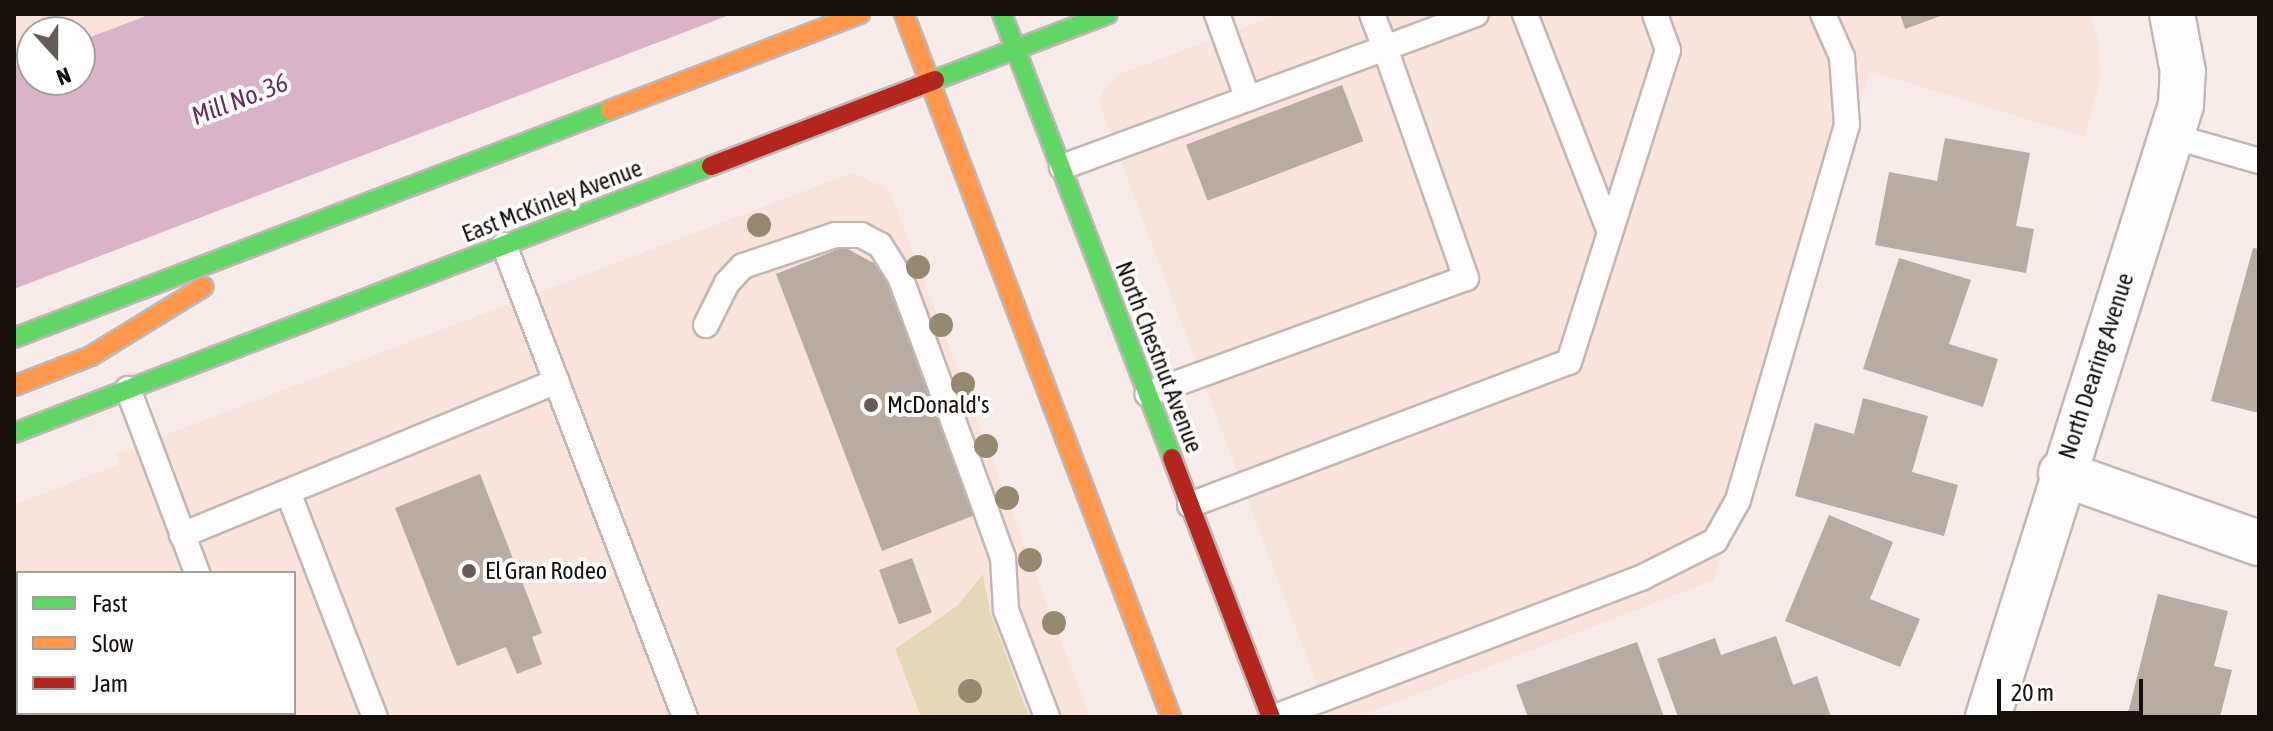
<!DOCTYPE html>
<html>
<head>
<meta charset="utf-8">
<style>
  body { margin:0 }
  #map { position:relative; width:2273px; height:731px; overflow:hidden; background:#f7ece9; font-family:"Asap Condensed",sans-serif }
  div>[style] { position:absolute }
  .built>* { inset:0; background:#fae3db }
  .green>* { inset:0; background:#e5d8b8 }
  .water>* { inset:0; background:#dab3c8 }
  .building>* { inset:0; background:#b8aba2; transform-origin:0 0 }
  .roads { filter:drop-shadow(2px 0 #c0b7b4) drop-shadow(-2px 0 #c0b7b4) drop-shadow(0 2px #c0b7b4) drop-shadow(0 -2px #c0b7b4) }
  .lane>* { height:24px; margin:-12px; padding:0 12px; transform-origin:12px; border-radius:12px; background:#fefcfc }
  .street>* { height:44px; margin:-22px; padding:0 22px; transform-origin:22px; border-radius:22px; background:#fefcfc }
  .fast>* { height:18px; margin:-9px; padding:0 9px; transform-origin:9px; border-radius:9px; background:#63d668 }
  .slow>* { height:18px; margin:-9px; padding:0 9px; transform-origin:9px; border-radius:9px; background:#ff974d }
  .jam>* { height:18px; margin:-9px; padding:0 9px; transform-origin:9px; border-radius:9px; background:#b3261e }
  .trees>* { width:24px; height:24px; margin:-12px; border-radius:50%; background:#958a6f }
  .dots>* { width:22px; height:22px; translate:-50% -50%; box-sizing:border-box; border:4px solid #fff; border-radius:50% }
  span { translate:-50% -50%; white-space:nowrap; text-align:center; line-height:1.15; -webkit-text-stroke:8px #fff; paint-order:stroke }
  .street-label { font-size:24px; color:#170f0c }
  .poi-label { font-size:24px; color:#170f0c }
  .left { translate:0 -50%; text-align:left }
  .water-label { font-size:26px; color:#6b2c57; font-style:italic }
  .frame { position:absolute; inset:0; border:16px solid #170f0c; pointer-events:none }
  .legend { position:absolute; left:16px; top:571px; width:280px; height:144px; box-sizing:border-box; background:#fff; border:2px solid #a29f9e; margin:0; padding:10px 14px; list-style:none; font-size:24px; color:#170f0c }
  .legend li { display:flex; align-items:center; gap:16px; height:40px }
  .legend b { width:40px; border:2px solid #a29f9e }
  .north { position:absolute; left:16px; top:16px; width:80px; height:80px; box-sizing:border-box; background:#fff; border:2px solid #a29f9e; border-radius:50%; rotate:159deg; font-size:22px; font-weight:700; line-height:32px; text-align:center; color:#170f0c }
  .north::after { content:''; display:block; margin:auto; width:28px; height:36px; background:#655c59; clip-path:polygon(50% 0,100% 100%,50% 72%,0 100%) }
  .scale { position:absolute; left:1997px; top:679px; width:146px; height:36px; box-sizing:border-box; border:4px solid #170f0c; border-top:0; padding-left:10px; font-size:24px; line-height:28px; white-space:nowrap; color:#170f0c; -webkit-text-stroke:6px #fff; paint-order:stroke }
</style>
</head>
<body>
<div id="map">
  <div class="built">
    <i style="clip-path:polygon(14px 14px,151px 14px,80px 41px,80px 32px,32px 32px,32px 59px,14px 66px)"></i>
    <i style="clip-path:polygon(1280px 14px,2089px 14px,2098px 38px,2100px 80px,2085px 137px,1870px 71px,1714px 580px,1357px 717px,1329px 717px,1099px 103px,1103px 91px,1120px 74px)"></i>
    <i style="clip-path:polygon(evenodd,852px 173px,889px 189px,1090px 717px,14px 717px,14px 505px,120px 464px,116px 454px,852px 173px,18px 573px,294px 573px,294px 713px,18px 713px,18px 573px)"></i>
  </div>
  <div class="green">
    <i style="clip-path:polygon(983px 574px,990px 612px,1029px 717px,921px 717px,895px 649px,957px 606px)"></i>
  </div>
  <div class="water">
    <i style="clip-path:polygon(151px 14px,732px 14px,14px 289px,14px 66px,32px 59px,32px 80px,80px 80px,80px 41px)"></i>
  </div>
  <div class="building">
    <i style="clip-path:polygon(1900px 14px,1946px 14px,1905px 29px)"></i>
    <i style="left:1342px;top:85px;width:60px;height:167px;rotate:69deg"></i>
    <i style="clip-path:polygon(1945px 138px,2030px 153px,2016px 226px,2034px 229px,2026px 273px,1875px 245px,1889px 172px,1937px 181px)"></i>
    <i style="clip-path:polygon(844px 247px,881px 267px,975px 515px,882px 551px,776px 274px)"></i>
    <i style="clip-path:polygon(2253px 248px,2259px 249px,2259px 413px,2211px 401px)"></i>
    <i style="clip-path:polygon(1899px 258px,1971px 280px,1949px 344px,1998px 359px,1983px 407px,1863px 369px)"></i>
    <i style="clip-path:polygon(1863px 398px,1928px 416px,1912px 472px,1958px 485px,1944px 536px,1795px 496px,1815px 423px,1854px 434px)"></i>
    <i style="clip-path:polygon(480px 474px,542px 633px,532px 637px,542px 664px,517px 674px,506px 647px,457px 666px,395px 508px)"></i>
    <i style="clip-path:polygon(1829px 515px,1893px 542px,1870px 599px,1920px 619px,1900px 667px,1785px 621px)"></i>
    <i style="left:912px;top:558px;width:58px;height:35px;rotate:70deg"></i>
    <i style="clip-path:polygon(2158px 594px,2228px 611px,2214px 666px,2232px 670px,2220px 717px,2127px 717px)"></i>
    <i style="left:18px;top:603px;width:68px;height:4px;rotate:90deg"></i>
    <i style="clip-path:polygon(1776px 636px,1793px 685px,1817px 676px,1831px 717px,1678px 717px,1657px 659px,1715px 638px,1721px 655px)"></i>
    <i style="clip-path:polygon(1637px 642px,1664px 717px,1528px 717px,1516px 685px)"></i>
    <i style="left:138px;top:713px;width:84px;height:11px"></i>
  </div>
  <div class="roads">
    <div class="lane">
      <i style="left:1217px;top:14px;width:90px;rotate:70deg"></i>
      <i style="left:1372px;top:14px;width:36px;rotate:69deg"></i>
      <i style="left:1385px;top:48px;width:97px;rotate:-20.5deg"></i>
      <i style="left:1525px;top:14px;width:232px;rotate:68.7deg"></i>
      <i style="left:2172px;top:136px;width:91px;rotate:16deg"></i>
      <i style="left:1062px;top:167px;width:344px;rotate:-20.2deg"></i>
      <i style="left:1385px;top:48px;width:244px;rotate:70.6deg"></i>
      <i style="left:1466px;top:278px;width:339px;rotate:160deg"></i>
      <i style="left:504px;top:245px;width:506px;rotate:69.02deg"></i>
      <i style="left:706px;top:325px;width:47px;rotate:-63.4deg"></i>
      <i style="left:727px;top:283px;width:23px;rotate:-47deg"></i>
      <i style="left:743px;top:266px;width:97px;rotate:-18.6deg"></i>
      <i style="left:835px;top:235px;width:26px"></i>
      <i style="left:861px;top:235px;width:21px;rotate:28deg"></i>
      <i style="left:880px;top:245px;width:40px;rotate:58deg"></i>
      <i style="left:901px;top:279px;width:229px;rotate:69.8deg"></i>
      <i style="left:980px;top:494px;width:68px;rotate:70.2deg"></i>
      <i style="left:1003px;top:558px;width:52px;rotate:86.7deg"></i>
      <i style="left:1006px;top:610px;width:115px;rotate:69deg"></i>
      <i style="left:128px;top:389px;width:197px;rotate:69.4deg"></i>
      <i style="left:288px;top:492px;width:241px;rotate:68.9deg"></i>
      <i style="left:1190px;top:505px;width:405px;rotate:-20.7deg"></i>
      <i style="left:1569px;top:362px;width:327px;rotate:-72.4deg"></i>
      <i style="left:1668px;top:50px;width:38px;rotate:-110deg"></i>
      <i style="left:182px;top:535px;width:405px;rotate:-22.3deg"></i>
      <i style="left:249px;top:713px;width:4px;rotate:63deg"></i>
      <i style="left:1275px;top:717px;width:392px;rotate:-20.8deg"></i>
      <i style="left:1641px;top:578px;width:83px;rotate:-26.6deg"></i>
      <i style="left:1715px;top:541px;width:47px;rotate:-60.7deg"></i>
      <i style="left:1738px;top:500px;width:391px;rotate:-73.8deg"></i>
      <i style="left:1847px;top:125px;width:68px;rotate:-94.2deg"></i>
      <i style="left:1842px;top:57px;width:47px;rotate:-113.8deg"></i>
    </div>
    <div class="street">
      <i style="left:2061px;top:473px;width:210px;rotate:19.5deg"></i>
      <i style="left:1988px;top:717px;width:642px;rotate:-72.5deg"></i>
      <i style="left:2181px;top:105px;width:33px;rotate:-87deg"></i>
      <i style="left:2183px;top:72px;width:59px;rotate:-100.7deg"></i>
    </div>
    <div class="fast">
      <i style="left:1002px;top:14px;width:475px;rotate:69deg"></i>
      <i style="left:935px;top:80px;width:185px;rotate:-20.9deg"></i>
      <i style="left:14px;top:338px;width:638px;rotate:-20.93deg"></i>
      <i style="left:14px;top:433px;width:746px;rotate:-20.96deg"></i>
    </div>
    <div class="slow">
      <i style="left:904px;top:14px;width:752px;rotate:69.2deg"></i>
      <i style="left:610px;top:110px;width:268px;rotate:-21deg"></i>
      <i style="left:14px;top:386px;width:83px;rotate:-21.3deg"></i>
      <i style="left:91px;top:356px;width:132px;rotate:-31.6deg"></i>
    </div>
    <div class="jam">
      <i style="left:711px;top:166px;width:240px;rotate:-21deg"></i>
      <i style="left:1172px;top:458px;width:277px;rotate:69.1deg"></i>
    </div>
  </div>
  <div class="trees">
    <i style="left:759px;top:225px"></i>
    <i style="left:918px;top:267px"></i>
    <i style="left:941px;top:325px"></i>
    <i style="left:963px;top:384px"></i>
    <i style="left:986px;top:446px"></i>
    <i style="left:1007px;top:498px"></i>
    <i style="left:1030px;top:560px"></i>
    <i style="left:1054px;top:623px"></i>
    <i style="left:970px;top:691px"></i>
  </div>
  <div class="dots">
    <i style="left:871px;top:405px;background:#655c59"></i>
    <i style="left:469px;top:571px;background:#655c59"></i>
  </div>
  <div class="street-label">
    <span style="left:552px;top:201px;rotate:-21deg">East McKinley Avenue</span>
    <span style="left:1159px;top:357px;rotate:69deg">North Chestnut Avenue</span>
    <span style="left:2096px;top:366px;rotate:-72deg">North Dearing Avenue</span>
  </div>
  <div class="poi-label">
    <span class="left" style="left:887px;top:405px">McDonald's</span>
    <span class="left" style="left:485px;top:571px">El Gran Rodeo</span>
  </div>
  <div class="water-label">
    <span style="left:240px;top:100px;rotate:-21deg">Mill No. 36</span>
  </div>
  <div class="frame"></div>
  <ul class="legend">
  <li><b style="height:10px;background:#63d668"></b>Fast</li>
  <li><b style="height:10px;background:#ff974d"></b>Slow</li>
  <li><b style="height:10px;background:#b3261e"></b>Jam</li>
  </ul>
  <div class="north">N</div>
  <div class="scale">20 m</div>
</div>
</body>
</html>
